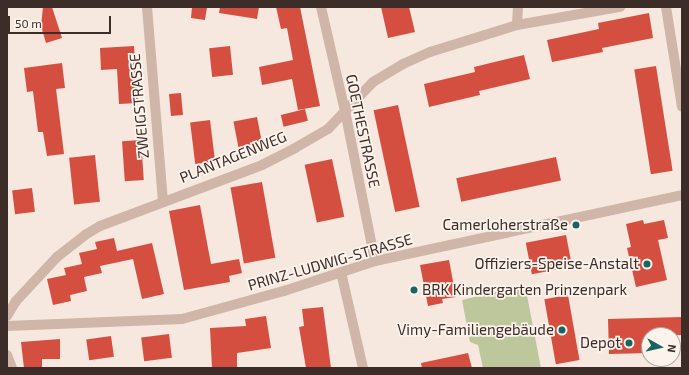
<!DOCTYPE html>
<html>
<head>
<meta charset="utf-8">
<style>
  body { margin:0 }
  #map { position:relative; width:689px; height:375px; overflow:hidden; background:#f6e8df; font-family:"Exo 2",sans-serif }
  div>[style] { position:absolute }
  .green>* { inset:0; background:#bec79c }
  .building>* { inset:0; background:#d44f3f; transform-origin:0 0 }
  .minor>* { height:10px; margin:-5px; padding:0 5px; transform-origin:5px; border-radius:5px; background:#d0b5a9 }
  .dots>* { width:11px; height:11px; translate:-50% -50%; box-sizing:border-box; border:2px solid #fcf3ec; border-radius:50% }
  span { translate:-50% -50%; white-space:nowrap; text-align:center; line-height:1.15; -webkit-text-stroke:3.5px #fcf3ec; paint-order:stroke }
  .street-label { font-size:15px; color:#3c2d29 }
  .poi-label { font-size:15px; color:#3c2d29 }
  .right { translate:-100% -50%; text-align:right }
  .left { translate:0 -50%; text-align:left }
  .frame { position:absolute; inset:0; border:8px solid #3c2d29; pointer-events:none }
  .north { position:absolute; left:641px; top:327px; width:40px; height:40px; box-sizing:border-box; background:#fcf3ec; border:1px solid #afa49e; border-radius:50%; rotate:98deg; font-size:11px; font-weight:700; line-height:16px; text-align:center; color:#3c2d29 }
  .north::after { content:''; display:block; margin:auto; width:14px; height:18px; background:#19645f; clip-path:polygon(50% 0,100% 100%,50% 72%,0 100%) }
  .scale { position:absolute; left:8px; top:16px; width:103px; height:18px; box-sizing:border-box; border:2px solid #3c2d29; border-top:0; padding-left:5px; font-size:12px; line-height:14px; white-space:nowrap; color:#3c2d29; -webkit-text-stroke:3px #fcf3ec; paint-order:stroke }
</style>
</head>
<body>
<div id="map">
  <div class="green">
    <i style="clip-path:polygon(525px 285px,541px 368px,483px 368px,478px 345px,470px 342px,462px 300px)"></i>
  </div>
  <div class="building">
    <i style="clip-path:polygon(43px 7px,52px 7px,62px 38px,46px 43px,41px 26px)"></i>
    <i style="clip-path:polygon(192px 7px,207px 7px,205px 20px,191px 18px)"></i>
    <i style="clip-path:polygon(220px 7px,259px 7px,257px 19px,219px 13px)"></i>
    <i style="clip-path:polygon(276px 7px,300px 7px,320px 106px,298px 110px,292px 79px,262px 85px,259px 67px,293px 60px,287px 28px,281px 29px)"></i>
    <i style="clip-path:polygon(381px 7px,409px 7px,415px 32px,388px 38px)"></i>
    <i style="clip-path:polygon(649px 13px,653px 38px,602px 48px,603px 52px,552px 62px,547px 40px,599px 29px,598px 23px)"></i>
    <i style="clip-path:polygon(134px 46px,138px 103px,119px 104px,117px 69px,101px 70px,100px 48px)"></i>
    <i style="left:230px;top:46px;width:29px;height:21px;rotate:84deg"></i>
    <i style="clip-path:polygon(524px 55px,530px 79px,479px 91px,480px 95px,429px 107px,424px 84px,475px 72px,474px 67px)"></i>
    <i style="clip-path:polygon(62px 63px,65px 88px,56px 89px,64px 154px,47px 156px,43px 132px,38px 132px,33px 91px,27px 92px,24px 68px)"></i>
    <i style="left:656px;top:66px;width:106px;height:22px;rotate:81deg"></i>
    <i style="left:181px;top:93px;width:22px;height:12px;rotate:85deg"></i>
    <i style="left:398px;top:105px;width:104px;height:25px;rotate:78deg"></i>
    <i style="left:305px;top:109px;width:12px;height:25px;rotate:76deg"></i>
    <i style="left:257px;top:117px;width:26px;height:24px;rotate:79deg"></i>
    <i style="left:210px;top:120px;width:42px;height:20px;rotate:83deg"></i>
    <i style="left:141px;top:140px;width:40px;height:19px;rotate:86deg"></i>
    <i style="left:95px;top:155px;width:47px;height:26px;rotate:84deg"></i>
    <i style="left:556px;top:157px;width:24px;height:102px;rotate:78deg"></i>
    <i style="left:332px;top:159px;width:59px;height:28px;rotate:78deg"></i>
    <i style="left:262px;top:182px;width:77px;height:32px;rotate:80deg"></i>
    <i style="left:32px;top:188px;width:24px;height:20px;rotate:83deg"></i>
    <i style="clip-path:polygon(200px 205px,211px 264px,239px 259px,242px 273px,229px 276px,230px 282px,184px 290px,169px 211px)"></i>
    <i style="clip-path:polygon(643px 220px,644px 224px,664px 220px,668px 238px,658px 240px,667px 280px,636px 287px,627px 248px,631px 247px,626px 224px)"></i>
    <i style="left:566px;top:235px;width:32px;height:41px;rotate:79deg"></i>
    <i style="clip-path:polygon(114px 238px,117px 251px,152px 243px,164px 294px,142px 299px,133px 259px,100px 266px,102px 273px,84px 277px,87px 291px,70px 295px,71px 301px,53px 305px,47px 279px,66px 275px,64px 268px,82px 264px,79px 253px,97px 249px,95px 242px)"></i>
    <i style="clip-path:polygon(449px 260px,456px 297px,442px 299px,443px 303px,428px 306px,420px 265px)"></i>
    <i style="left:568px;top:295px;width:66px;height:24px;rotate:80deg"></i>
    <i style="clip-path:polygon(323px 307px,331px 368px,306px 368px,299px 327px,304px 326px,302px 309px)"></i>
    <i style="clip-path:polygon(266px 316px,271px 348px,237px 353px,237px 368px,212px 368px,210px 328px,246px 326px,245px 319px)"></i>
    <i style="clip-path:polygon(682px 317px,682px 335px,649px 335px,649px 353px,609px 354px,608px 319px)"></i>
    <i style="left:169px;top:334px;width:24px;height:28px;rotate:83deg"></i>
    <i style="left:111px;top:336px;width:21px;height:25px;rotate:82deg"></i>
    <i style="clip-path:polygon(60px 339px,60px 359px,42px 359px,42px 368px,24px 368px,21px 342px)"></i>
    <i style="clip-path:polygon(468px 353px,472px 368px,422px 368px,421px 363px)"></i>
  </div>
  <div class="minor">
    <i style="left:147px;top:7px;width:196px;rotate:85.3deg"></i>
    <i style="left:321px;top:7px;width:107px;rotate:77deg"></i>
    <i style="left:345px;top:111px;width:153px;rotate:78.7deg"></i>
    <i style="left:666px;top:7px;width:101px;rotate:80.9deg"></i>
    <i style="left:517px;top:25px;width:18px;rotate:-87deg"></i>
    <i style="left:341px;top:272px;width:98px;rotate:77.1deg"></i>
    <i style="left:7px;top:316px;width:17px;rotate:-59deg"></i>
    <i style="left:16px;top:301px;width:60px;rotate:-47deg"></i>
    <i style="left:57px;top:257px;width:36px;rotate:-38deg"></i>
    <i style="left:85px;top:235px;width:17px;rotate:-31deg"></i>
    <i style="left:100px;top:226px;width:173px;rotate:-20.6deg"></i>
    <i style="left:262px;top:165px;width:37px;rotate:-27deg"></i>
    <i style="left:295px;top:148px;width:38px;rotate:-30deg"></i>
    <i style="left:328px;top:129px;width:65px;rotate:-46.2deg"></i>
    <i style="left:373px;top:82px;width:35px;rotate:-31deg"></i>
    <i style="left:403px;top:64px;width:30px;rotate:-24deg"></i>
    <i style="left:430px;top:52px;width:91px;rotate:-17.2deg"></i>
    <i style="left:517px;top:25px;width:105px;rotate:-9.9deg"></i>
    <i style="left:7px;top:326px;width:175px;rotate:-2.3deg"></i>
    <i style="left:182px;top:319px;width:106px;rotate:-15.4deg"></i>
    <i style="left:284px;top:291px;width:96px;rotate:-18.2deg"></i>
    <i style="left:375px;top:261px;width:314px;rotate:-12.1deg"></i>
    <i style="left:7px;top:355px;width:14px;rotate:69deg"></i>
  </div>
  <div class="dots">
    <i style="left:576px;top:225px;background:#19645f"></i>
    <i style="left:647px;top:264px;background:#19645f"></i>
    <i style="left:414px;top:290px;background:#19645f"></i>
    <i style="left:562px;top:330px;background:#19645f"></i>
    <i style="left:629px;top:343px;background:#19645f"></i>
  </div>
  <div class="street-label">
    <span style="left:139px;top:106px;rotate:-95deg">ZWEIGSTRASSE</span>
    <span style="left:363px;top:131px;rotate:78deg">GOETHESTRASSE</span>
    <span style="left:233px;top:157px;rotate:-22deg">PLANTAGENWEG</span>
    <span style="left:330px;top:262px;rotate:-16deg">PRINZ-LUDWIG-STRASSE</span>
  </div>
  <div class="poi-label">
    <span class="right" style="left:568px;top:225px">Camerloherstraße</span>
    <span class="right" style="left:639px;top:264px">Offiziers-Speise-Anstalt</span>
    <span class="left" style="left:422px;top:290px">BRK Kindergarten Prinzenpark</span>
    <span class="right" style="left:554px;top:330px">Vimy-Familiengebäude</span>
    <span class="right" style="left:621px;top:343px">Depot</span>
  </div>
  <div class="frame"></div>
  <div class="north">N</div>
  <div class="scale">50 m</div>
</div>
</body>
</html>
